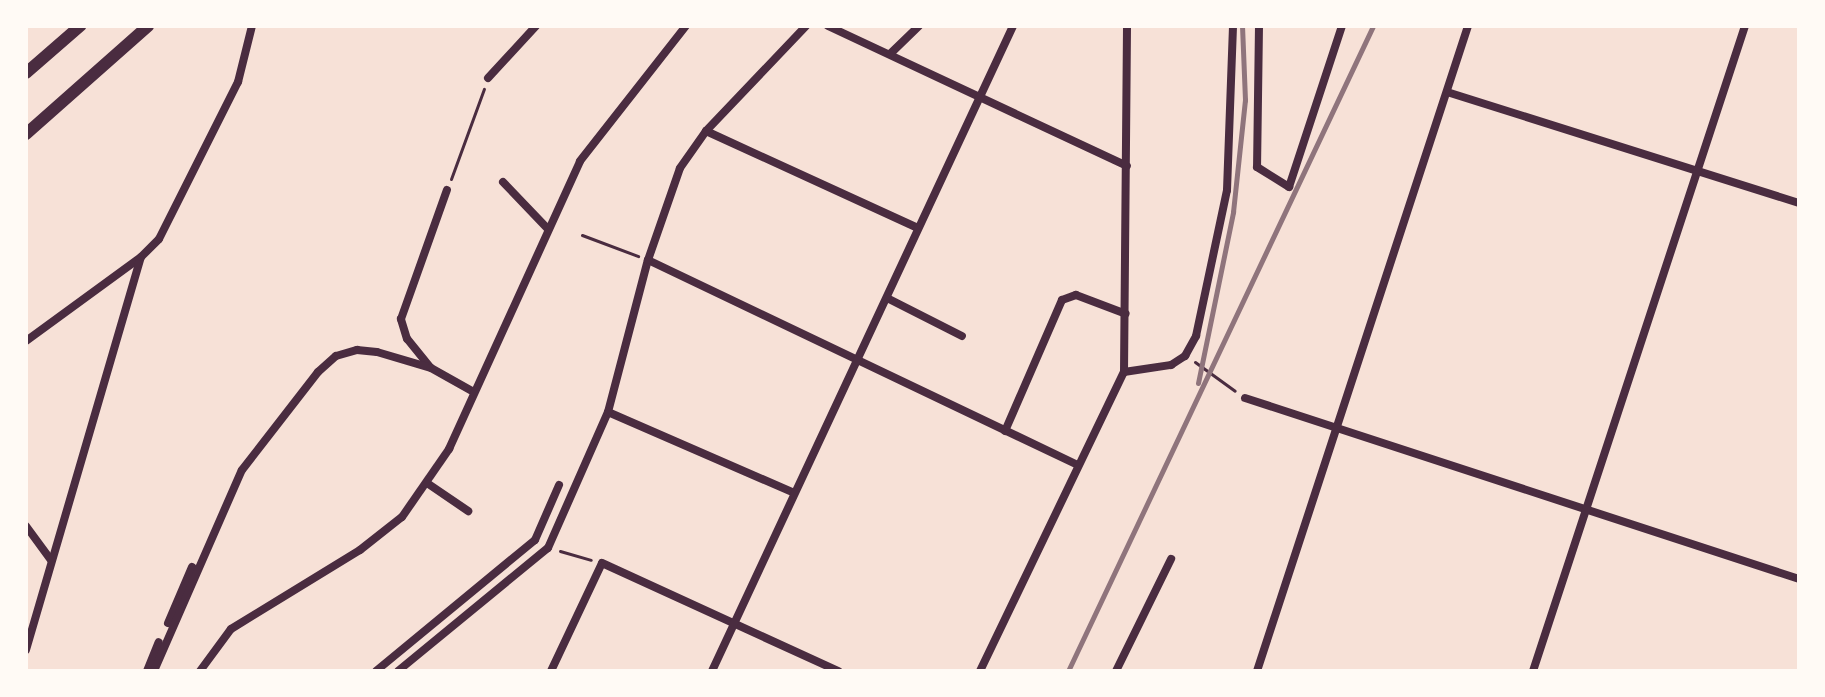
<!DOCTYPE html>
<html>
<head>
<meta charset="utf-8">
<style>
  body { margin:0 }
  #map { position:relative; width:1825px; height:697px; overflow:hidden; background:#f7e1d7; font-family:Figtree,sans-serif }
  div>[style] { position:absolute }
  .path>* { height:3px; margin:-1.5px; padding:0 1.5px; transform-origin:1.5px; border-radius:1.5px; background:#4a2c40 }
  .minor>* { height:8px; margin:-4px; padding:0 4px; transform-origin:4px; border-radius:4px; background:#4a2c40 }
  .secondary>* { height:12px; margin:-6px; padding:0 6px; transform-origin:6px; border-radius:6px; background:#4a2c40 }
  .rail>* { height:5px; margin:-2.5px; padding:0 2.5px; transform-origin:2.5px; border-radius:2.5px; background:#8f747c }
  span { translate:-50% -50%; white-space:nowrap; text-align:center; line-height:1.15; -webkit-text-stroke:6px #fffaf5; paint-order:stroke }
  .frame { position:absolute; inset:0; border:28px solid #fffaf5; pointer-events:none }
</style>
</head>
<body>
<div id="map">
  <div class="path">
    <i style="left:451px;top:179px;width:96px;rotate:-69.9deg"></i>
    <i style="left:582px;top:235px;width:60px;rotate:20.6deg"></i>
    <i style="left:1195px;top:362px;width:49px;rotate:35.9deg"></i>
    <i style="left:560px;top:551px;width:32px;rotate:16deg"></i>
  </div>
  <div class="minor">
    <i style="left:828px;top:26px;width:330px;rotate:25.1deg"></i>
    <i style="left:1259px;top:26px;width:141px;rotate:90.8deg"></i>
    <i style="left:1257px;top:167px;width:38px;rotate:32deg"></i>
    <i style="left:1289px;top:187px;width:169px;rotate:-71.8deg"></i>
    <i style="left:890px;top:54px;width:40px;rotate:-44deg"></i>
    <i style="left:488px;top:78px;width:71px;rotate:-47.3deg"></i>
    <i style="left:1447px;top:92px;width:369px;rotate:17.5deg"></i>
    <i style="left:706px;top:131px;width:233px;rotate:24.6deg"></i>
    <i style="left:503px;top:182px;width:64px;rotate:46.3deg"></i>
    <i style="left:648px;top:260px;width:475px;rotate:25.5deg"></i>
    <i style="left:887px;top:298px;width:84px;rotate:26.9deg"></i>
    <i style="left:26px;top:341px;width:142px;rotate:-36.1deg"></i>
    <i style="left:430px;top:367px;width:36px;rotate:-129deg"></i>
    <i style="left:407px;top:339px;width:21px;rotate:-107deg"></i>
    <i style="left:401px;top:319px;width:137px;rotate:-70.4deg"></i>
    <i style="left:1124px;top:372px;width:48px;rotate:-8.5deg"></i>
    <i style="left:1171px;top:365px;width:17px;rotate:-33deg"></i>
    <i style="left:1185px;top:356px;width:23px;rotate:-61deg"></i>
    <i style="left:1196px;top:336px;width:149px;rotate:-78deg"></i>
    <i style="left:1227px;top:190px;width:164px;rotate:-87.9deg"></i>
    <i style="left:1245px;top:398px;width:583px;rotate:18.09deg"></i>
    <i style="left:608px;top:412px;width:203px;rotate:23.5deg"></i>
    <i style="left:1005px;top:431px;width:143px;rotate:-66.5deg"></i>
    <i style="left:1062px;top:300px;width:15px;rotate:-20deg"></i>
    <i style="left:1076px;top:295px;width:53px;rotate:20.8deg"></i>
    <i style="left:427px;top:483px;width:50px;rotate:34.3deg"></i>
    <i style="left:26px;top:526px;width:42px;rotate:53.7deg"></i>
    <i style="left:168px;top:623px;width:61px;rotate:-66.8deg"></i>
    <i style="left:26px;top:650px;width:409px;rotate:-73.7deg"></i>
    <i style="left:141px;top:257px;width:25px;rotate:-45deg"></i>
    <i style="left:159px;top:239px;width:176px;rotate:-63.3deg"></i>
    <i style="left:238px;top:82px;width:58px;rotate:-76deg"></i>
    <i style="left:147px;top:671px;width:31px;rotate:-68deg"></i>
    <i style="left:154px;top:671px;width:219px;rotate:-66.4deg"></i>
    <i style="left:242px;top:470px;width:124px;rotate:-52.2deg"></i>
    <i style="left:318px;top:372px;width:24px;rotate:-42deg"></i>
    <i style="left:336px;top:356px;width:22px;rotate:-16deg"></i>
    <i style="left:357px;top:350px;width:20px;rotate:6deg"></i>
    <i style="left:377px;top:352px;width:56px;rotate:16.5deg"></i>
    <i style="left:431px;top:368px;width:47px;rotate:29.3deg"></i>
    <i style="left:200px;top:671px;width:52px;rotate:-53.6deg"></i>
    <i style="left:231px;top:629px;width:151px;rotate:-31.5deg"></i>
    <i style="left:360px;top:550px;width:53px;rotate:-38.2deg"></i>
    <i style="left:402px;top:517px;width:83px;rotate:-55.3deg"></i>
    <i style="left:449px;top:449px;width:316px;rotate:-65.5deg"></i>
    <i style="left:580px;top:161px;width:172px;rotate:-51.9deg"></i>
    <i style="left:376px;top:671px;width:206px;rotate:-39.5deg"></i>
    <i style="left:535px;top:540px;width:60px;rotate:-66.4deg"></i>
    <i style="left:398px;top:671px;width:194px;rotate:-39.4deg"></i>
    <i style="left:548px;top:548px;width:149px;rotate:-66.2deg"></i>
    <i style="left:608px;top:412px;width:157px;rotate:-75.3deg"></i>
    <i style="left:648px;top:260px;width:97px;rotate:-70.8deg"></i>
    <i style="left:680px;top:168px;width:45px;rotate:-54.9deg"></i>
    <i style="left:706px;top:131px;width:145px;rotate:-46.4deg"></i>
    <i style="left:551px;top:671px;width:119px;rotate:-64.7deg"></i>
    <i style="left:602px;top:563px;width:260px;rotate:24.6deg"></i>
    <i style="left:712px;top:671px;width:712px;rotate:-64.98deg"></i>
    <i style="left:980px;top:671px;width:332px;rotate:-64.3deg"></i>
    <i style="left:1124px;top:372px;width:346px;rotate:-89.5deg"></i>
    <i style="left:1116px;top:671px;width:125px;rotate:-63.8deg"></i>
    <i style="left:1257px;top:671px;width:679px;rotate:-71.89deg"></i>
    <i style="left:1533px;top:671px;width:679px;rotate:-71.81deg"></i>
  </div>
  <div class="secondary">
    <i style="left:26px;top:73px;width:72px;rotate:-41deg"></i>
    <i style="left:26px;top:134px;width:163px;rotate:-41.5deg"></i>
  </div>
  <div class="rail">
    <i style="left:1198px;top:383px;width:175px;rotate:-78.4deg"></i>
    <i style="left:1233px;top:212px;width:113px;rotate:-83.9deg"></i>
    <i style="left:1245px;top:100px;width:74px;rotate:-92.3deg"></i>
    <i style="left:1068px;top:671px;width:713px;rotate:-64.69deg"></i>
  </div>
  <div class="frame"></div>
</div>
</body>
</html>
